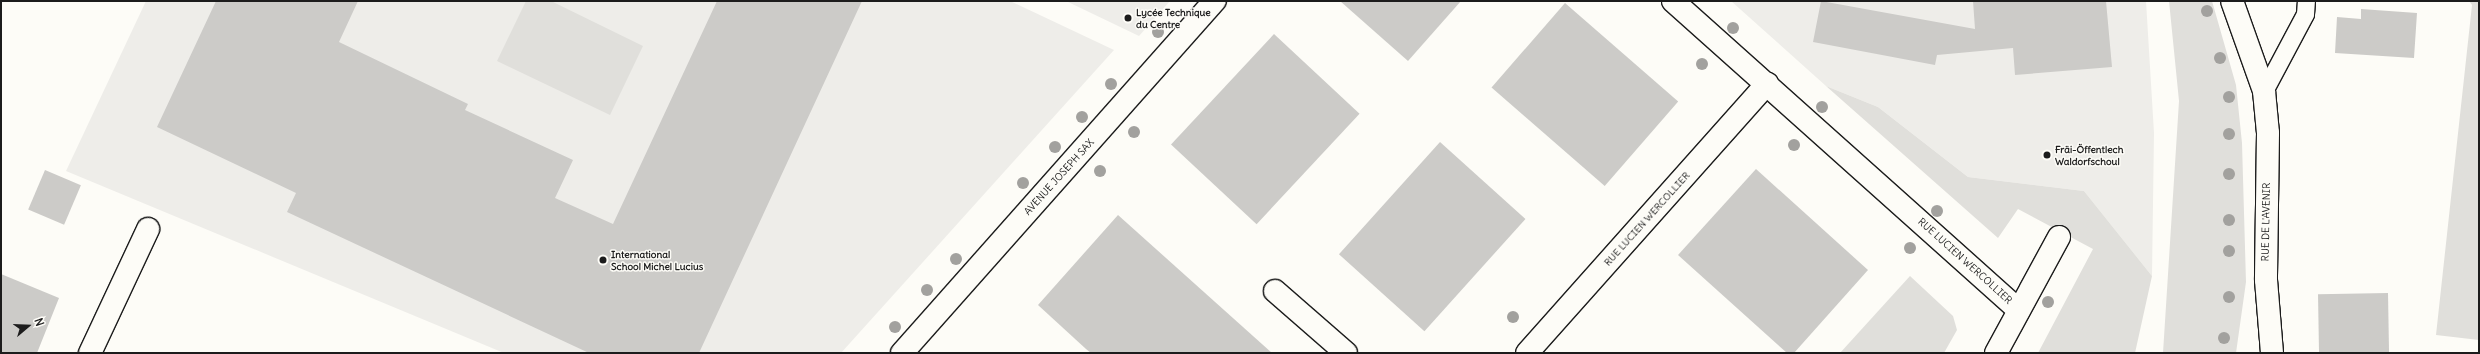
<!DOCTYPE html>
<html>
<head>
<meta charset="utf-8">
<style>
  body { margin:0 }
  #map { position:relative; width:2480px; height:354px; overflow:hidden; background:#fdfcf7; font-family:Delius,sans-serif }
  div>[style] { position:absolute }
  .built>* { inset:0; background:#eeede9 }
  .green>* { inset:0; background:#e0dfdb }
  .building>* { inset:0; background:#cccbc8; transform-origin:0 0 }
  .roads { filter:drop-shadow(1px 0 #1c1c1c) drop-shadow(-1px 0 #1c1c1c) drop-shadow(0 1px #1c1c1c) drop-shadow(0 -1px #1c1c1c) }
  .lane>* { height:17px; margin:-8.5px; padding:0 8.5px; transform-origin:8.5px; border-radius:8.5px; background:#fdfcf7 }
  .street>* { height:22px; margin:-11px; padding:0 11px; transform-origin:11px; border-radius:11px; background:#fdfcf7 }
  .trees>* { width:12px; height:12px; margin:-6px; border-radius:50%; background:#a2a19e }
  .dots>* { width:11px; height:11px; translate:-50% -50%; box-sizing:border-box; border:2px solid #fdfcf7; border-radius:50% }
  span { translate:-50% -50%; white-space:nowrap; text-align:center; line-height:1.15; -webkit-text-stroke:3px #fdfcf7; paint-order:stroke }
  .poi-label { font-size:10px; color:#1c1c1c; font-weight:700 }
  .left { translate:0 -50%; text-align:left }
  .street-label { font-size:10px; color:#1c1c1c }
  .frame { position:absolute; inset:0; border:2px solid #1c1c1c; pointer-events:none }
  .north { position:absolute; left:8px; top:306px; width:40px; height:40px; -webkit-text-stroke:3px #fdfcf7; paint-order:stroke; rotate:71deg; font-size:11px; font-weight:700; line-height:16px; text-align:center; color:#1c1c1c }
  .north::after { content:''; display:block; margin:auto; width:14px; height:18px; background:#1c1c1c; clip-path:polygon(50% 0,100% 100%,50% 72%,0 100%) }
</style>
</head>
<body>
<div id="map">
  <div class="built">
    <i style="clip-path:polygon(146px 1px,1010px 1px,1114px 50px,841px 353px,504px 353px,66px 171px)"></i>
    <i style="clip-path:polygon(1066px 1px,1170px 1px,1139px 36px)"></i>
    <i style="clip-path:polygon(1731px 1px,2146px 1px,2154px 133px,2152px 276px,2084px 191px,1968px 177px,1878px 107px,1826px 86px)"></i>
  </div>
  <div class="green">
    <i style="clip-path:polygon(526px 1px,551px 1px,643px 46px,610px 115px,497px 61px)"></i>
    <i style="clip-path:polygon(2169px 1px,2212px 1px,2236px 85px,2242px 143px,2246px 282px,2236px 353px,2163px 353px,2179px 101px)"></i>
    <i style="clip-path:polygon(2469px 1px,2479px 1px,2479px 340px,2436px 335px,2472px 5px)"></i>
    <i style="clip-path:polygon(1826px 86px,1878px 107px,1968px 177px,2084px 191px,2152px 276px,2135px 353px,2038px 353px,2093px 249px,2018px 209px,1998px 238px)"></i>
    <i style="clip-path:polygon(1910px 276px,1953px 316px,1957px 330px,1944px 353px,1840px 353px)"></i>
  </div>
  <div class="building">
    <i style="clip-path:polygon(216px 1px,358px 1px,339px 42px,468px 104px,465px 110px,573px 160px,555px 198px,613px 224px,717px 1px,862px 1px,699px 353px,589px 353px,287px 212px,296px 193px,157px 127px)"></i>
    <i style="clip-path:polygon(1340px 1px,1461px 1px,1408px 61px)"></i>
    <i style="clip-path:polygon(1821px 1px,1975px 29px,1973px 1px,2106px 1px,2112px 67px,2015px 75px,2013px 48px,1937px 55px,1935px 65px,1813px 42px)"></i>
    <i style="left:1565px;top:3px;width:150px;height:112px;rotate:41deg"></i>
    <i style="clip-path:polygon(2361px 9px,2417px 13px,2414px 58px,2335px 53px,2337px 17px,2361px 19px)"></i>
    <i style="left:1274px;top:34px;width:117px;height:151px;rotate:43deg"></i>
    <i style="left:1440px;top:142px;width:115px;height:151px;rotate:42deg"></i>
    <i style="clip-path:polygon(1756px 169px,1868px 270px,1794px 353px,1787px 353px,1678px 255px)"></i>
    <i style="left:45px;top:170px;width:39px;height:43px;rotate:23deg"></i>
    <i style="clip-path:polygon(1118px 215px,1272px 353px,1091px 353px,1086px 349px,1038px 305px)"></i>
    <i style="clip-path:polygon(1px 274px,59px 298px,37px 353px,1px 353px)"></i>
    <i style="left:2388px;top:293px;width:60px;height:70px;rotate:89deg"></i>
  </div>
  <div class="roads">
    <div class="lane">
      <i style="left:2264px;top:91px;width:87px;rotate:-62deg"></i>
      <i style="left:2305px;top:14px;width:13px;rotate:-86deg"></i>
    </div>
    <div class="street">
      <i style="left:1673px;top:1px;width:464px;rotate:41.8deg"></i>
      <i style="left:2232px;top:1px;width:96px;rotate:70.4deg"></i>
      <i style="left:2264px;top:91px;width:42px;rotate:84.6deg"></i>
      <i style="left:2268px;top:133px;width:147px;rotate:90.8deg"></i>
      <i style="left:2266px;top:280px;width:73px;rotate:85.3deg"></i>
      <i style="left:1275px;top:291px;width:94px;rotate:41.1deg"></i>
      <i style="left:90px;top:353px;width:137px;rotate:-64.9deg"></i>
      <i style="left:902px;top:353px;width:471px;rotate:-48.4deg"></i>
      <i style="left:1527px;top:353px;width:361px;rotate:-48.3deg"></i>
      <i style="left:1996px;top:353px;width:132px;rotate:-61.5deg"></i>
    </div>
  </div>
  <div class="trees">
    <i style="left:2207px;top:11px"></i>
    <i style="left:1733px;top:28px"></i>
    <i style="left:1158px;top:32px"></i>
    <i style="left:2220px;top:58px"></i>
    <i style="left:1702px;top:64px"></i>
    <i style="left:1111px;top:84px"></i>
    <i style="left:2229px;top:97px"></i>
    <i style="left:1822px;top:107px"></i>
    <i style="left:1082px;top:117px"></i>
    <i style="left:1134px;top:132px"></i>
    <i style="left:2229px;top:134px"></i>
    <i style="left:1794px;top:145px"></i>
    <i style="left:1055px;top:147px"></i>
    <i style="left:1100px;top:171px"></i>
    <i style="left:2229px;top:174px"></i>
    <i style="left:1023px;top:183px"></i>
    <i style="left:1937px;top:211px"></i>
    <i style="left:2229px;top:220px"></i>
    <i style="left:1910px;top:248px"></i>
    <i style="left:2229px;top:251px"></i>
    <i style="left:956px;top:259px"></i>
    <i style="left:927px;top:290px"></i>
    <i style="left:2229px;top:297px"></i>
    <i style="left:2048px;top:302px"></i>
    <i style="left:1513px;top:317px"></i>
    <i style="left:895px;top:327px"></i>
    <i style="left:2224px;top:338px"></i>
  </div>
  <div class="dots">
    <i style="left:1128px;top:18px;background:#1c1c1c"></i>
    <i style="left:2047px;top:155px;background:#1c1c1c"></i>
    <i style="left:603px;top:260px;background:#1c1c1c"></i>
  </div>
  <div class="poi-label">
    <span class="left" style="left:1136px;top:18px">Lycée Technique<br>du Centre</span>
    <span class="left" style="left:2055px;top:155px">Fräi-Öffentlech<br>Waldorfschoul</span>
    <span class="left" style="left:611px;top:260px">International<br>School Michel Lucius</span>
  </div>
  <div class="street-label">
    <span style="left:1059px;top:177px;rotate:-48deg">AVENUE JOSEPH SAX</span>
    <span style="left:1647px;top:219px;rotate:-48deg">RUE LUCIEN WERCOLLIER</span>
    <span style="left:2266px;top:222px;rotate:-89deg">RUE DE L'AVENIR</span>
    <span style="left:1965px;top:261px;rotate:42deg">RUE LUCIEN WERCOLLIER</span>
  </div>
  <div class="frame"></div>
  <div class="north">N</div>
</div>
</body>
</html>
